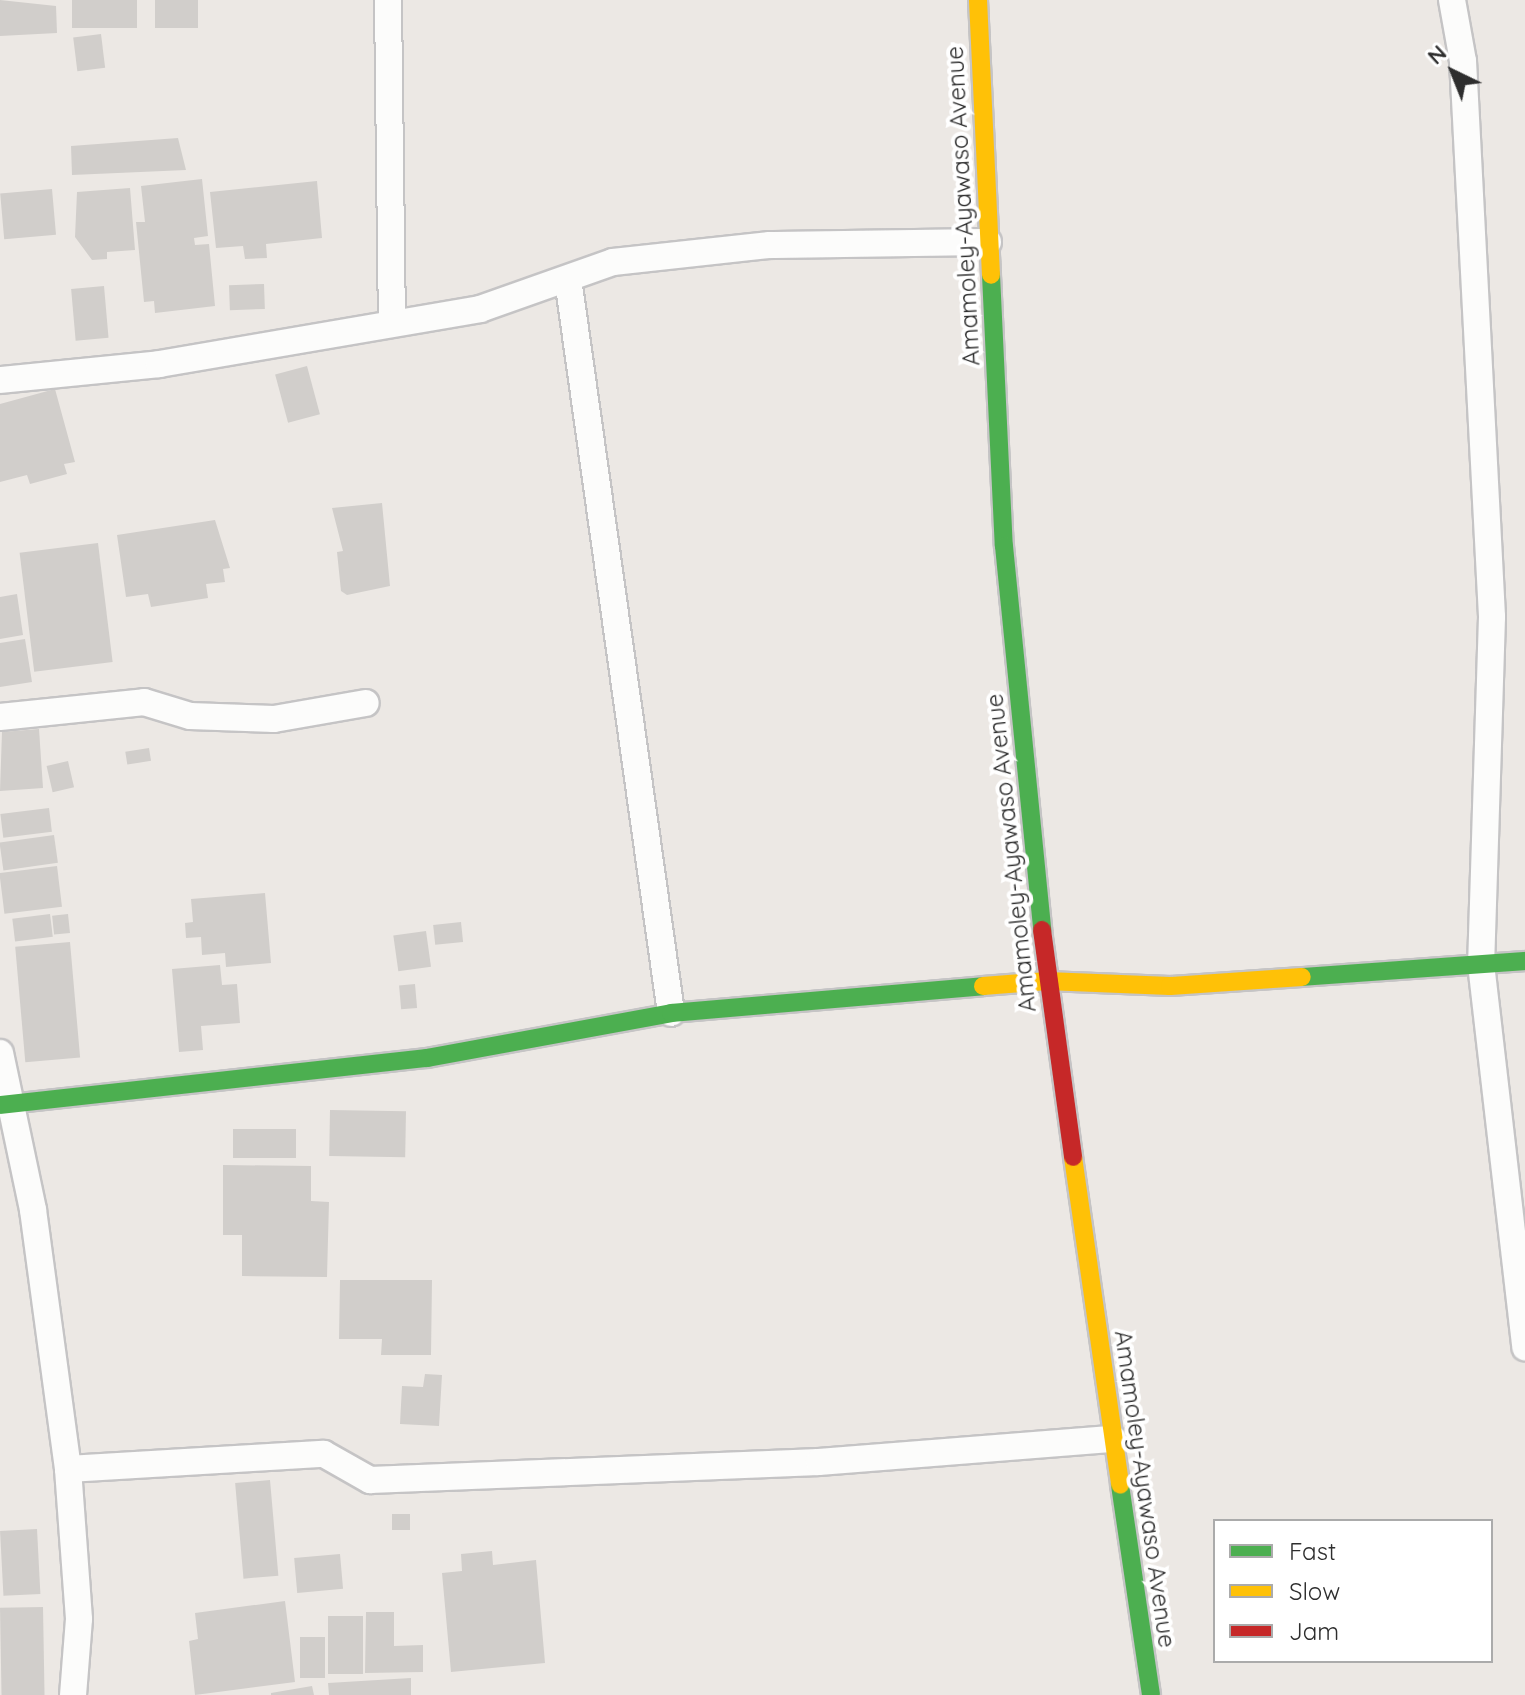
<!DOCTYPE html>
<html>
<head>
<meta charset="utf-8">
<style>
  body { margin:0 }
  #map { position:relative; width:1525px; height:1695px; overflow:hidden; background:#ece8e4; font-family:Quicksand,sans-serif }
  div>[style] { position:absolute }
  .building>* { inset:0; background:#d1cecb; transform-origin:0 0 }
  .roads { filter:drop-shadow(2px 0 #c5c4c5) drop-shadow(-2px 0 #c5c4c5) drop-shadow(0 2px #c5c4c5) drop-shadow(0 -2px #c5c4c5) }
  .street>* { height:26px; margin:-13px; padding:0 13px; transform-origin:13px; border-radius:13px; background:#fcfcfb }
  .fast>* { height:18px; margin:-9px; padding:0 9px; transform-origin:9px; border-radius:9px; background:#4caf50 }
  .slow>* { height:18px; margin:-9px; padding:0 9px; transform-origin:9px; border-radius:9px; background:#ffc107 }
  .jam>* { height:18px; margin:-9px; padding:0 9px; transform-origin:9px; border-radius:9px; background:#c62828 }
  span { translate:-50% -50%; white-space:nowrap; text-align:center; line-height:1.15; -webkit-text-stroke:8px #fff; paint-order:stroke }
  .street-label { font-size:24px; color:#2e2e2e }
  .legend { position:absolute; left:1213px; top:1519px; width:280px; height:144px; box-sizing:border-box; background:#fff; border:2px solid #ababab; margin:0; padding:10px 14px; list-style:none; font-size:24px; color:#2e2e2e }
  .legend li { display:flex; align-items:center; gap:16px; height:40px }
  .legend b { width:40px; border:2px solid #ababab }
  .north { position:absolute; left:1413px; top:32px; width:80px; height:80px; -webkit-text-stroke:6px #fff; paint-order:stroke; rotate:317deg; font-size:22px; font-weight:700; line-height:32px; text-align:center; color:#2e2e2e }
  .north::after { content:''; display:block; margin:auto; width:28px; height:36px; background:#2e2e2e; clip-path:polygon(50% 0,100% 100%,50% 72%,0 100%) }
</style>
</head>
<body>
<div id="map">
  <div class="building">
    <i style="clip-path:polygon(0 0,56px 6px,57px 33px,0 36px)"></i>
    <i style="left:72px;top:0;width:65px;height:28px"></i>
    <i style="left:155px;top:0;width:43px;height:28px"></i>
    <i style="left:101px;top:34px;width:34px;height:28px;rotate:83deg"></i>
    <i style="clip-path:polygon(178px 138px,186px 170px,72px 175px,71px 146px)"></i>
    <i style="clip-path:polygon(202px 179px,208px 236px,194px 238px,195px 245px,209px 244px,215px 306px,155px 313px,154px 301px,144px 302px,136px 222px,145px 222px,141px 186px)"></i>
    <i style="clip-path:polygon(317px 181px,322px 238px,266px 244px,267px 258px,245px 259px,243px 246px,216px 248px,210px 192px)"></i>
    <i style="clip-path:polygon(130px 188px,135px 250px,107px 252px,107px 259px,92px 260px,75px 237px,77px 192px)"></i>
    <i style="left:52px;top:189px;width:46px;height:52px;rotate:85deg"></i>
    <i style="left:264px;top:284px;width:25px;height:35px;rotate:88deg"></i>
    <i style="left:104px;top:286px;width:52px;height:33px;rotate:85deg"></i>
    <i style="left:307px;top:366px;width:50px;height:33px;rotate:75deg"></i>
    <i style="clip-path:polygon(55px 389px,75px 462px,64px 464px,67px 474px,30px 484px,27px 475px,0 482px,0 404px)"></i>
    <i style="clip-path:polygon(382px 503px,390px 586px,347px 595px,341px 591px,337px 552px,343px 551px,332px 508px)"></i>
    <i style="clip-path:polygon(215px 520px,230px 568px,223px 569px,225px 582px,206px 584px,208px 598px,151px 607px,148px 594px,126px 597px,117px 535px)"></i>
    <i style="left:98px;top:543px;width:120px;height:79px;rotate:83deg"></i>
    <i style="clip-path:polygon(17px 594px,23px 635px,0 639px,0 597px)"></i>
    <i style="clip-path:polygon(25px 639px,32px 682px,0 687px,0 643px)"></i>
    <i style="clip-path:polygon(39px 729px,43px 788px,0 791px,2px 732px)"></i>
    <i style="left:149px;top:748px;width:13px;height:24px;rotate:81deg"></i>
    <i style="left:68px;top:761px;width:27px;height:22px;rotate:77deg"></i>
    <i style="left:49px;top:808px;width:24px;height:49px;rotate:83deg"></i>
    <i style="left:54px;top:835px;width:28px;height:55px;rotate:82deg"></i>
    <i style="left:57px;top:866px;width:41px;height:58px;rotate:83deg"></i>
    <i style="clip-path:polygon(265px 893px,271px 963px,226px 967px,225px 953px,202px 955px,201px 937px,186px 938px,185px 923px,193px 922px,191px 899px)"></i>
    <i style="left:50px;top:914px;width:23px;height:38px;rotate:83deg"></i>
    <i style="left:68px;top:914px;width:19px;height:16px;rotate:84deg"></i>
    <i style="left:461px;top:922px;width:20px;height:28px;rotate:84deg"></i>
    <i style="left:426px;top:931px;width:36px;height:33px;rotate:82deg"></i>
    <i style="left:70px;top:942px;width:116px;height:55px;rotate:85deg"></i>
    <i style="clip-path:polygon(220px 965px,222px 985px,237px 984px,240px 1023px,201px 1026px,203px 1050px,179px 1052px,172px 969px)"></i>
    <i style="left:415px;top:984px;width:24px;height:16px;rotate:85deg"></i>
    <i style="left:330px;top:1110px;width:76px;height:46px;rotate:1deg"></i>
    <i style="left:233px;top:1129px;width:63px;height:29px"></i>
    <i style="clip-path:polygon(223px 1165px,311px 1166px,311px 1201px,329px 1202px,327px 1277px,242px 1276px,242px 1235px,223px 1235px)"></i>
    <i style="clip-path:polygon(340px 1280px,432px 1280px,431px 1355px,381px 1355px,382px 1339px,339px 1339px)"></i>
    <i style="clip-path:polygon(425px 1374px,442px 1375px,439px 1426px,400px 1424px,402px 1386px,423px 1387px)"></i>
    <i style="left:270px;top:1480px;width:96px;height:35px;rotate:85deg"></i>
    <i style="left:410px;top:1514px;width:16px;height:18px;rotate:90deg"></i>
    <i style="left:37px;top:1529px;width:65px;height:37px;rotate:87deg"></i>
    <i style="clip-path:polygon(492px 1551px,493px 1565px,536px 1560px,545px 1663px,451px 1672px,442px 1573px,462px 1571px,461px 1554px)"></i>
    <i style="left:340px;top:1554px;width:35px;height:46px;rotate:85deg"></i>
    <i style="clip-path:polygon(285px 1601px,295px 1682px,195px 1695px,189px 1641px,198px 1639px,195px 1613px)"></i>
    <i style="left:43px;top:1607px;width:88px;height:43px;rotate:89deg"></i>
    <i style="clip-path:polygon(366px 1612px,394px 1612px,394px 1646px,423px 1645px,423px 1672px,365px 1673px)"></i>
    <i style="left:328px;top:1616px;width:35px;height:58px"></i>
    <i style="left:300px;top:1637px;width:25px;height:41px"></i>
    <i style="clip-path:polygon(411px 1678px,411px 1695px,329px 1695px,328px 1683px)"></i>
    <i style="clip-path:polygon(312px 1686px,314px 1695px,271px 1695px,271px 1693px)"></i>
  </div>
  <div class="roads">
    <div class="street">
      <i style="left:388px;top:0;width:322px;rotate:89.3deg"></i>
      <i style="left:1452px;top:0;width:62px;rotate:79.8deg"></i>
      <i style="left:1463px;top:61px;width:557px;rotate:87.01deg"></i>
      <i style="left:1492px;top:617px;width:347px;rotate:91.8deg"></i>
      <i style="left:1481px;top:964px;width:386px;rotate:83.4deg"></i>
      <i style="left:568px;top:279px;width:741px;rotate:82.01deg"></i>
      <i style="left:0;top:380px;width:160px;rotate:-5.7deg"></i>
      <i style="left:159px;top:364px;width:326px;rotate:-9.7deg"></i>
      <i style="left:480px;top:309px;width:141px;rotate:-19.5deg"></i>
      <i style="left:613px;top:262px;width:158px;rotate:-6.2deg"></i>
      <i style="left:770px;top:245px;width:218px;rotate:-0.8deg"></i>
      <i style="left:0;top:717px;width:145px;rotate:-5.9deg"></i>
      <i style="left:144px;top:702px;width:48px;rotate:16.9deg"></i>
      <i style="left:190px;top:716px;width:84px;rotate:2deg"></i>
      <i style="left:274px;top:719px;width:93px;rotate:-9.9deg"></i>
      <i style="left:0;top:1053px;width:160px;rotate:78.1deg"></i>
      <i style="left:33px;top:1210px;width:261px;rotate:82.3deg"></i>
      <i style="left:68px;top:1469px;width:150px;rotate:85.8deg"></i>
      <i style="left:79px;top:1619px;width:76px;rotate:94.5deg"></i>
      <i style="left:68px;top:1469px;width:256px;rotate:-3.4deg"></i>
      <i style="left:324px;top:1454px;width:53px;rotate:29.5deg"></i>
      <i style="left:370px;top:1480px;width:449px;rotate:-2.3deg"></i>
      <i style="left:819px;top:1462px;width:295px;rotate:-4.5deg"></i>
    </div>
    <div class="fast">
      <i style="left:991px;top:275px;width:271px;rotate:87.3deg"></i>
      <i style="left:1004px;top:546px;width:386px;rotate:84.3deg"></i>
      <i style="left:1302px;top:977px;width:224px;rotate:-4.1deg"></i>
      <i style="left:0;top:1105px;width:430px;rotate:-6.3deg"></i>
      <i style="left:427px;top:1058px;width:248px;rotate:-10.4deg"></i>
      <i style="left:671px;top:1013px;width:313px;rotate:-4.9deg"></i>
      <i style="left:1120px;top:1485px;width:212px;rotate:81.6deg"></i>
    </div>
    <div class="slow">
      <i style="left:978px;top:0;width:275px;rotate:87.3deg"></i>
      <i style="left:983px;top:986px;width:64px;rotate:-4.5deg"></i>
      <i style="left:1047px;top:981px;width:123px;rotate:2.3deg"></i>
      <i style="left:1170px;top:986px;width:132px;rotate:-3.9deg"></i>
      <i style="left:1073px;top:1157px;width:331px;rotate:81.8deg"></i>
    </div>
    <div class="jam">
      <i style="left:1042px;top:930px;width:229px;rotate:82.2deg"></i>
    </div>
  </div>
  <div class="street-label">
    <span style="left:963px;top:206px;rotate:-93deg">Amamoley-Ayawaso Avenue</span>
    <span style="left:1011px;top:853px;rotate:-96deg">Amamoley-Ayawaso Avenue</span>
    <span style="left:1145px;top:1489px;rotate:82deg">Amamoley-Ayawaso Avenue</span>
  </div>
  <ul class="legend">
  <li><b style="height:10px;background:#4caf50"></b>Fast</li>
  <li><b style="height:10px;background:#ffc107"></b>Slow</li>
  <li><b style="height:10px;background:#c62828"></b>Jam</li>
  </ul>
  <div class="north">N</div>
</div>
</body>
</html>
